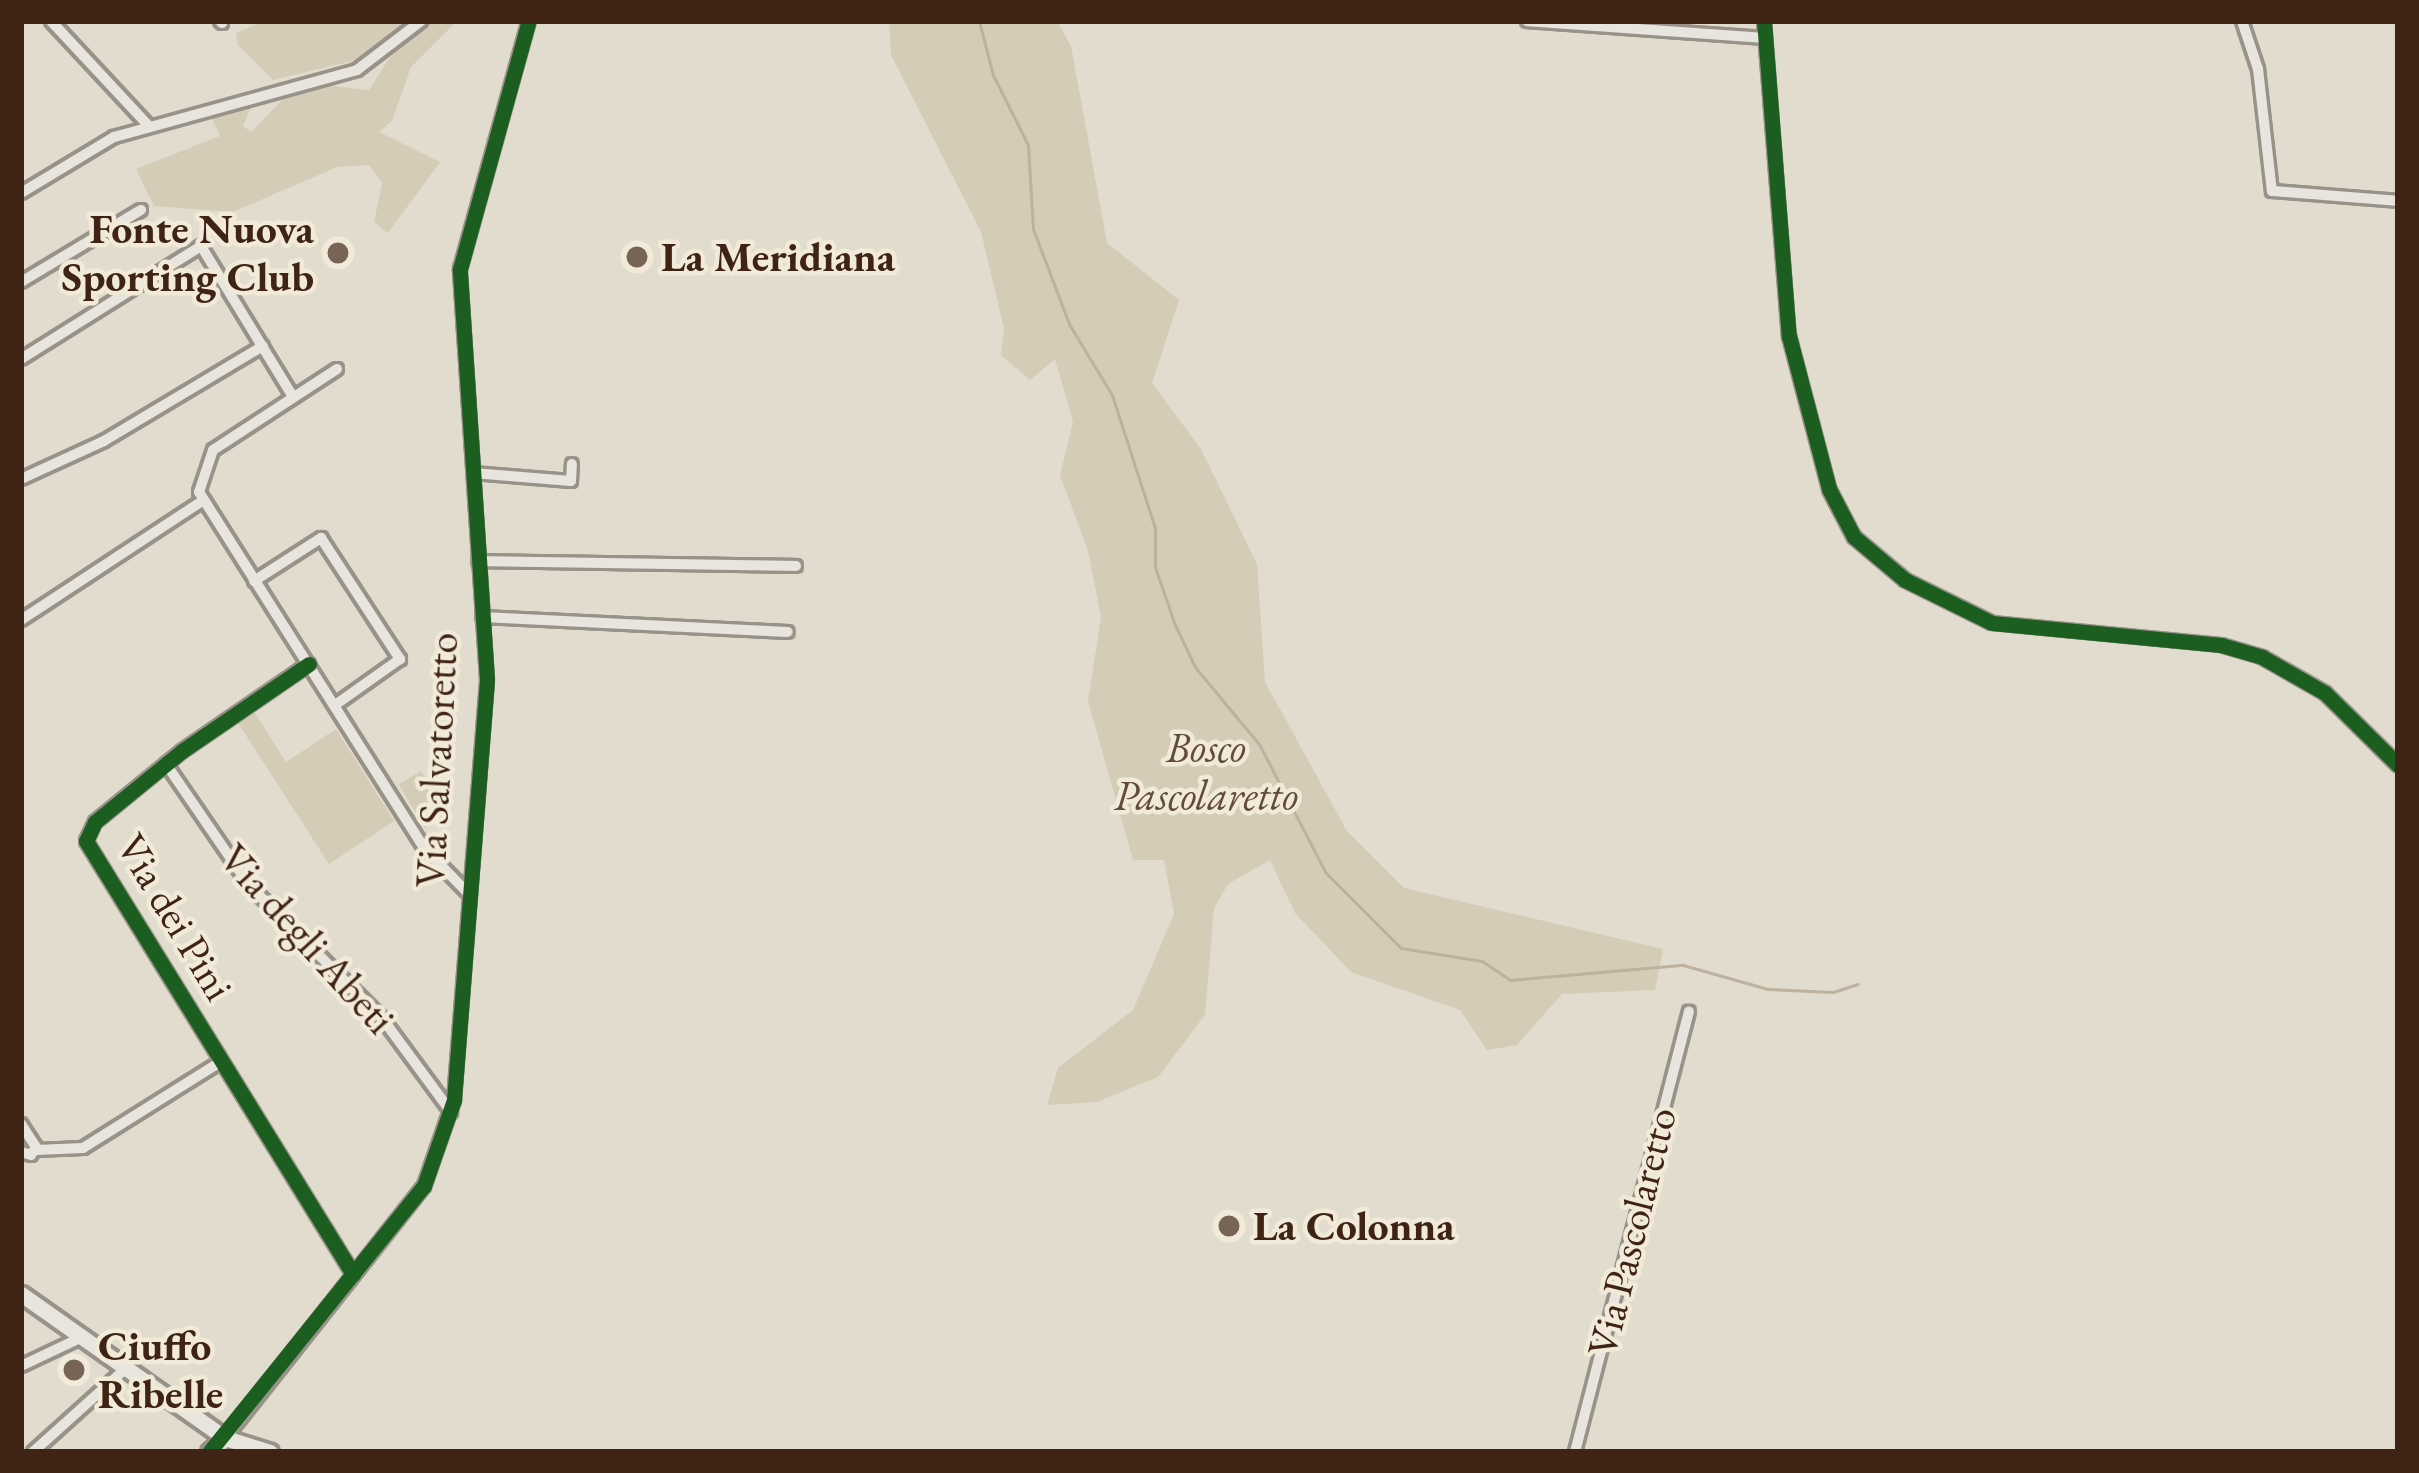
<!DOCTYPE html>
<html>
<head>
<meta charset="utf-8">
<style>
  body { margin:0 }
  #map { position:relative; width:2419px; height:1473px; overflow:hidden; background:#e1dccd; font-family:"EB Garamond",serif }
  div>[style] { position:absolute }
  .green>* { inset:0; background:#d5ccb8; transform-origin:0 0 }
  .stream>* { height:3px; margin:-1.5px; padding:0 1.5px; transform-origin:1.5px; border-radius:1.5px; background:#beb19e }
  .roads { filter:drop-shadow(3px 0 #989288) drop-shadow(-3px 0 #989288) drop-shadow(0 3px #989288) drop-shadow(0 -3px #989288) }
  .street>* { height:10px; margin:-5px; padding:0 5px; transform-origin:5px; border-radius:5px; background:#e8e5de }
  .secondary>* { height:15px; margin:-7.5px; padding:0 7.5px; transform-origin:7.5px; border-radius:7.5px; background:#e8e5de }
  .cycleway>* { height:15px; margin:-7.5px; padding:0 7.5px; transform-origin:7.5px; border-radius:7.5px; background:#1b5e20 }
  .dots>* { width:33px; height:33px; translate:-50% -50%; box-sizing:border-box; border:6px solid #f1ead9; border-radius:50% }
  span { translate:-50% -50%; white-space:nowrap; text-align:center; line-height:1.15; -webkit-text-stroke:9px #f1ead9; paint-order:stroke }
  .poi-label { font-size:42px; color:#3f2416; font-weight:700 }
  .right { translate:-100% -50%; text-align:right }
  .left { translate:0 -50%; text-align:left }
  .park-label { font-size:42px; color:#624b3a; font-style:italic }
  .street-label { font-size:42px; color:#3f2416 }
  .frame { position:absolute; inset:0; border:24px solid #3f2416; pointer-events:none }
</style>
</head>
<body>
<div id="map">
  <div class="green">
    <i style="clip-path:polygon(264px 21px,414px 21px,361px 59px,273px 80px,238px 45px,236px 33px)"></i>
    <i style="clip-path:polygon(430px 21px,457px 21px,411px 67px,392px 121px,379px 132px,440px 162px,388px 233px,374px 222px,382px 183px,369px 165px,337px 167px,233px 212px,154px 206px,136px 169px,220px 136px,209px 112px,253px 103px,243px 126px,251px 132px,282px 100px,331px 86px,369px 90px,390px 57px)"></i>
    <i style="clip-path:polygon(889px 21px,1057px 21px,1071px 46px,1107px 243px,1179px 300px,1152px 383px,1201px 449px,1257px 564px,1265px 682px,1347px 831px,1404px 888px,1663px 949px,1655px 990px,1562px 994px,1517px 1045px,1487px 1050px,1460px 1010px,1351px 972px,1295px 913px,1270px 860px,1228px 884px,1214px 908px,1205px 1015px,1158px 1077px,1097px 1102px,1047px 1105px,1058px 1068px,1133px 1010px,1174px 914px,1164px 860px,1133px 860px,1088px 701px,1101px 617px,1088px 551px,1060px 475px,1073px 422px,1055px 359px,1030px 380px,1001px 355px,1004px 328px,981px 232px,891px 55px)"></i>
    <i style="clip-path:polygon(255px 713px,286px 762px,336px 729px,394px 821px,329px 864px,238px 723px)"></i>
    <i style="left:421px;top:771px;width:51px;height:26px;rotate:59deg"></i>
  </div>
  <div class="stream">
    <i style="left:979px;top:21px;width:56px;rotate:75.5deg"></i>
    <i style="left:993px;top:75px;width:78px;rotate:63.4deg"></i>
    <i style="left:1028px;top:145px;width:84px;rotate:86.6deg"></i>
    <i style="left:1033px;top:229px;width:102px;rotate:69.2deg"></i>
    <i style="left:1069px;top:324px;width:83px;rotate:58.8deg"></i>
    <i style="left:1112px;top:395px;width:140px;rotate:72.1deg"></i>
    <i style="left:1155px;top:528px;width:39px;rotate:90deg"></i>
    <i style="left:1155px;top:567px;width:61px;rotate:71deg"></i>
    <i style="left:1175px;top:625px;width:47px;rotate:64.5deg"></i>
    <i style="left:1195px;top:667px;width:100px;rotate:50.3deg"></i>
    <i style="left:1259px;top:744px;width:145px;rotate:62.6deg"></i>
    <i style="left:1326px;top:873px;width:106px;rotate:45deg"></i>
    <i style="left:1401px;top:948px;width:82px;rotate:9.1deg"></i>
    <i style="left:1482px;top:961px;width:34px;rotate:34deg"></i>
    <i style="left:1510px;top:980px;width:174px;rotate:-5deg"></i>
    <i style="left:1683px;top:965px;width:88px;rotate:15.8deg"></i>
    <i style="left:1768px;top:989px;width:65px;rotate:2.6deg"></i>
    <i style="left:1833px;top:992px;width:26px;rotate:-18deg"></i>
  </div>
  <div class="roads">
    <div class="street">
      <i style="left:51px;top:21px;width:144px;rotate:47deg"></i>
      <i style="left:220px;top:21px;width:3px;rotate:45deg"></i>
      <i style="left:1527px;top:21px;width:237px;rotate:4.1deg"></i>
      <i style="left:1764px;top:21px;width:316px;rotate:85.5deg"></i>
      <i style="left:1789px;top:336px;width:158px;rotate:75.3deg"></i>
      <i style="left:1829px;top:489px;width:54px;rotate:62.5deg"></i>
      <i style="left:1854px;top:537px;width:67px;rotate:40.1deg"></i>
      <i style="left:1905px;top:580px;width:97px;rotate:26.3deg"></i>
      <i style="left:1992px;top:623px;width:230px;rotate:5.5deg"></i>
      <i style="left:2221px;top:645px;width:43px;rotate:16.3deg"></i>
      <i style="left:2262px;top:657px;width:73px;rotate:29.7deg"></i>
      <i style="left:2325px;top:693px;width:103px;rotate:44.6deg"></i>
      <i style="left:2242px;top:21px;width:51px;rotate:71.6deg"></i>
      <i style="left:2258px;top:69px;width:123px;rotate:83.5deg"></i>
      <i style="left:2272px;top:191px;width:126px;rotate:4.5deg"></i>
      <i style="left:21px;top:193px;width:109px;rotate:-31.1deg"></i>
      <i style="left:114px;top:137px;width:252px;rotate:-15.4deg"></i>
      <i style="left:357px;top:70px;width:81px;rotate:-37.4deg"></i>
      <i style="left:21px;top:282px;width:140px;rotate:-31deg"></i>
      <i style="left:21px;top:359px;width:213px;rotate:-32.1deg"></i>
      <i style="left:201px;top:246px;width:177px;rotate:58.6deg"></i>
      <i style="left:337px;top:369px;width:148px;rotate:146.8deg"></i>
      <i style="left:213px;top:450px;width:44px;rotate:108.4deg"></i>
      <i style="left:199px;top:492px;width:423px;rotate:57.7deg"></i>
      <i style="left:425px;top:849px;width:60px;rotate:45.7deg"></i>
      <i style="left:473px;top:473px;width:98px;rotate:4.7deg"></i>
      <i style="left:571px;top:481px;width:17px;rotate:-87deg"></i>
      <i style="left:21px;top:479px;width:91px;rotate:-24.6deg"></i>
      <i style="left:104px;top:441px;width:185px;rotate:-30.9deg"></i>
      <i style="left:478px;top:561px;width:318px;rotate:0.9deg"></i>
      <i style="left:254px;top:581px;width:80px;rotate:-32.7deg"></i>
      <i style="left:321px;top:538px;width:145px;rotate:56.9deg"></i>
      <i style="left:400px;top:659px;width:80px;rotate:144.7deg"></i>
      <i style="left:482px;top:617px;width:306px;rotate:2.8deg"></i>
      <i style="left:21px;top:620px;width:217px;rotate:-33.3deg"></i>
      <i style="left:309px;top:664px;width:154px;rotate:145.6deg"></i>
      <i style="left:182px;top:751px;width:112px;rotate:140.8deg"></i>
      <i style="left:95px;top:822px;width:21px;rotate:115deg"></i>
      <i style="left:86px;top:841px;width:509px;rotate:58.34deg"></i>
      <i style="left:166px;top:764px;width:147px;rotate:55.6deg"></i>
      <i style="left:249px;top:885px;width:188px;rotate:45deg"></i>
      <i style="left:382px;top:1018px;width:117px;rotate:53.7deg"></i>
      <i style="left:21px;top:1124px;width:27px;rotate:57deg"></i>
      <i style="left:36px;top:1147px;width:9px;rotate:122deg"></i>
      <i style="left:31px;top:1155px;width:10px;rotate:-163deg"></i>
      <i style="left:36px;top:1150px;width:47px;rotate:-2.4deg"></i>
      <i style="left:83px;top:1148px;width:162px;rotate:-32.1deg"></i>
      <i style="left:21px;top:1366px;width:63px;rotate:-25.3deg"></i>
      <i style="left:225px;top:1438px;width:321px;rotate:-51.7deg"></i>
      <i style="left:424px;top:1186px;width:91px;rotate:-70.8deg"></i>
      <i style="left:454px;top:1100px;width:422px;rotate:-85.5deg"></i>
      <i style="left:487px;top:679px;width:411px;rotate:-93.8deg"></i>
      <i style="left:460px;top:269px;width:257px;rotate:-74.5deg"></i>
      <i style="left:33px;top:1452px;width:122px;rotate:-42deg"></i>
      <i style="left:1575px;top:1452px;width:455px;rotate:-75.5deg"></i>
    </div>
    <div class="secondary">
      <i style="left:21px;top:1294px;width:250px;rotate:35.2deg"></i>
      <i style="left:225px;top:1438px;width:47px;rotate:17.3deg"></i>
      <i style="left:209px;top:1452px;width:21px;rotate:-41deg"></i>
    </div>
  </div>
  <div class="cycleway">
    <i style="left:1764px;top:21px;width:316px;rotate:85.5deg"></i>
    <i style="left:1789px;top:336px;width:158px;rotate:75.3deg"></i>
    <i style="left:1829px;top:489px;width:54px;rotate:62.5deg"></i>
    <i style="left:1854px;top:537px;width:67px;rotate:40.1deg"></i>
    <i style="left:1905px;top:580px;width:97px;rotate:26.3deg"></i>
    <i style="left:1992px;top:623px;width:230px;rotate:5.5deg"></i>
    <i style="left:2221px;top:645px;width:43px;rotate:16.3deg"></i>
    <i style="left:2262px;top:657px;width:73px;rotate:29.7deg"></i>
    <i style="left:2325px;top:693px;width:103px;rotate:44.6deg"></i>
    <i style="left:309px;top:664px;width:154px;rotate:145.6deg"></i>
    <i style="left:182px;top:751px;width:112px;rotate:140.8deg"></i>
    <i style="left:95px;top:822px;width:21px;rotate:115deg"></i>
    <i style="left:86px;top:841px;width:509px;rotate:58.34deg"></i>
    <i style="left:209px;top:1452px;width:342px;rotate:-51.1deg"></i>
    <i style="left:424px;top:1186px;width:91px;rotate:-70.8deg"></i>
    <i style="left:454px;top:1100px;width:422px;rotate:-85.5deg"></i>
    <i style="left:487px;top:679px;width:411px;rotate:-93.8deg"></i>
    <i style="left:460px;top:269px;width:257px;rotate:-74.5deg"></i>
  </div>
  <div class="dots">
    <i style="left:338px;top:253px;background:#786456"></i>
    <i style="left:637px;top:257px;background:#786456"></i>
    <i style="left:1229px;top:1226px;background:#786456"></i>
    <i style="left:74px;top:1370px;background:#786456"></i>
  </div>
  <div class="poi-label">
    <span class="right" style="left:314px;top:253px">Fonte Nuova<br>Sporting Club</span>
    <span class="left" style="left:661px;top:257px">La Meridiana</span>
    <span class="left" style="left:1253px;top:1226px">La Colonna</span>
    <span class="left" style="left:98px;top:1370px">Ciuffo<br>Ribelle</span>
  </div>
  <div class="park-label">
    <span style="left:1206px;top:772px">Bosco<br>Pascolaretto</span>
  </div>
  <div class="street-label">
    <span style="left:437px;top:760px;rotate:-87deg">Via Salvatoretto</span>
    <span style="left:175px;top:917px;rotate:59deg">Via dei Pini</span>
    <span style="left:307px;top:939px;rotate:48deg">Via degli Abeti</span>
    <span style="left:1632px;top:1232px;rotate:-76deg">Via Pascolaretto</span>
  </div>
  <div class="frame"></div>
</div>
</body>
</html>
